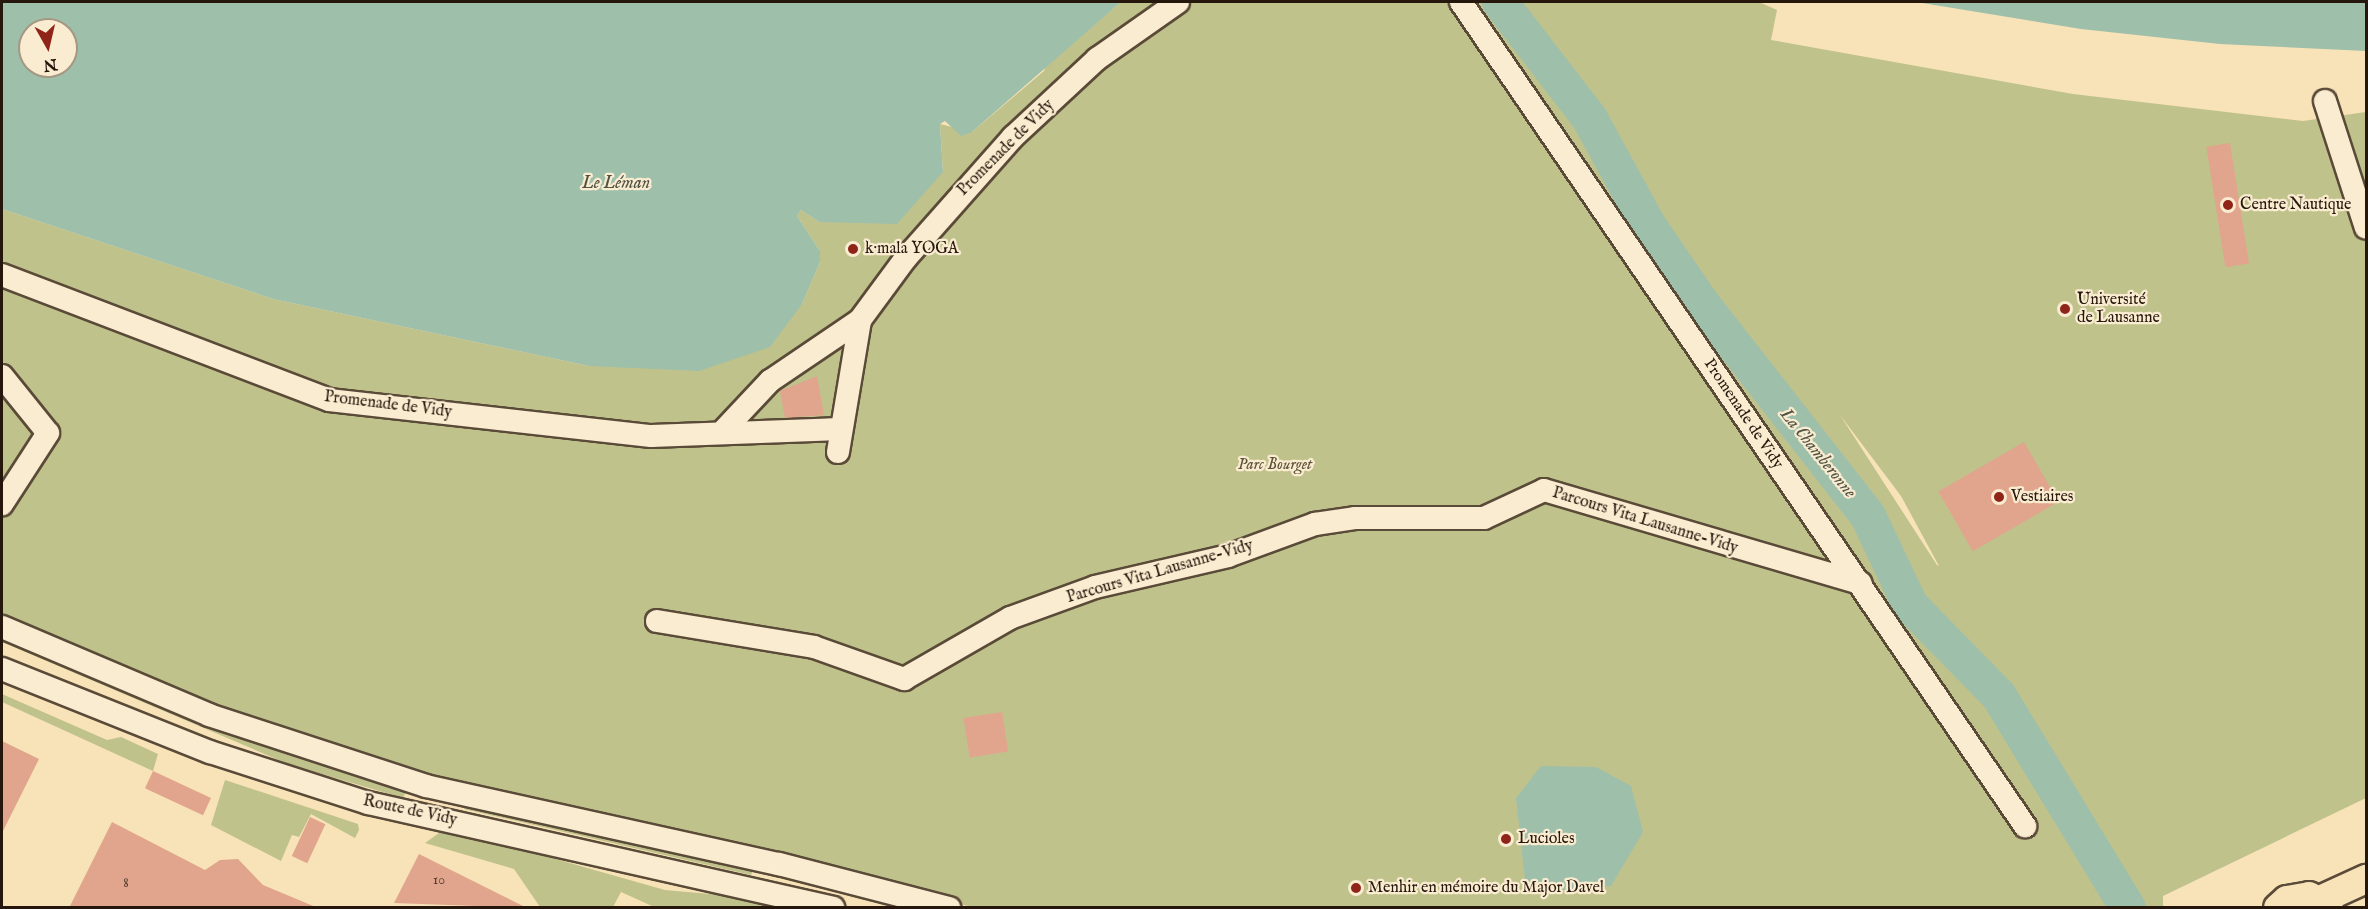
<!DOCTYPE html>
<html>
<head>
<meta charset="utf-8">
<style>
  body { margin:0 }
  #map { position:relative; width:2368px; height:909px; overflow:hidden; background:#f8e2b7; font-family:"IM FELL English",serif }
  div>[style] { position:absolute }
  .green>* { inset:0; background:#c0c28c }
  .water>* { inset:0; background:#9ebfaa }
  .river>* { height:36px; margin:-18px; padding:0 18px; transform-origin:18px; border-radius:18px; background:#9ebfaa }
  .building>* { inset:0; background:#e0a58c; transform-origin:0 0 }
  .roads { filter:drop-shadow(2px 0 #5a4a38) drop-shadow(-2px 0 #5a4a38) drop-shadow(0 2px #5a4a38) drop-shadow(0 -2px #5a4a38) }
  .minor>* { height:22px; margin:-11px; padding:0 11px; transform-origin:11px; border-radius:11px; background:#faecd0 }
  .major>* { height:28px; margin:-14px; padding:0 14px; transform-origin:14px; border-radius:14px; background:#f8e2b7 }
  .dots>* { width:16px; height:16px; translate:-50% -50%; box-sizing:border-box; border:3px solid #faecd0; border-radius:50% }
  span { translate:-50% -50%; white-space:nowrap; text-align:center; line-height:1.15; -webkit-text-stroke:4.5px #faecd0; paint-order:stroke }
  .number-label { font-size:14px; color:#543a2d }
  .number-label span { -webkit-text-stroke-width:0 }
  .street-label { font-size:16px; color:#26170d }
  .poi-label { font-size:16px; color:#26170d }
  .left { translate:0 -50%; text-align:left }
  .park-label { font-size:16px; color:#5c5339; font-style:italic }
  .water-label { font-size:18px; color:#505244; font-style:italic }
  .frame { position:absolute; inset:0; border:3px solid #26170d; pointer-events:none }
  .north { position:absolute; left:18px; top:18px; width:60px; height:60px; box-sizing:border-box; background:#faecd0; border:2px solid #a59782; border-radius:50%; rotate:172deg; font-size:16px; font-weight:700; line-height:24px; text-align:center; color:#26170d }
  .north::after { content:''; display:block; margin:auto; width:21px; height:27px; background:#8f2418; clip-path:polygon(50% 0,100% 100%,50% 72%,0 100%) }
</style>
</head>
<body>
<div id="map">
  <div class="green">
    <i style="clip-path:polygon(evenodd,1121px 2px,1759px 2px,1777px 10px,1771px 40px,2073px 94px,2303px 121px,2366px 112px,2366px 798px,2163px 896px,2163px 907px,976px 908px,760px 854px,751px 875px,464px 809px,465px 786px,414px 775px,403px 798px,288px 764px,2px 642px,2px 209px,273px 299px,589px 366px,802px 304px,820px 262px,820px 251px,797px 216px,801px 210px,819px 222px,943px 172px,940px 124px,972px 132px,1044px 71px,1052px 50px,1059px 55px,1121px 2px,1840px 415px,1901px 496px,1939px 566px,1937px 565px,1840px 415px)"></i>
    <i style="clip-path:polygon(2px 694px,107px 740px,121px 737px,158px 754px,153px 771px,2px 702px)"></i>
    <i style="clip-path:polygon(225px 780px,358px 824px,359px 830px,355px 838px,311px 814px,299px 837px,292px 835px,281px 861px,211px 825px)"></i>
    <i style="clip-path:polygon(446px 828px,665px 890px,744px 897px,783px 907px,652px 906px,621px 892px,613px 907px,540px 907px,514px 869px,425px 843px)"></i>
  </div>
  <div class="water">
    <i style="clip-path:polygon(evenodd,2px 2px,1121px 2px,972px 132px,961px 136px,945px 121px,940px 124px,943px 172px,897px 224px,819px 222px,801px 210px,797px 216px,820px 251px,820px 262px,802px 304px,770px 347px,699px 371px,589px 366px,273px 299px,2px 209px,2px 2px,30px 30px,66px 30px,66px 66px,30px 66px,30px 30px)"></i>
    <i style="clip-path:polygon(1916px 2px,2366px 2px,2366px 51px,2220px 44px,2081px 29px)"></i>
    <i style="clip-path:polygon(1541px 766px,1596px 767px,1631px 786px,1643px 832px,1611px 886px,1539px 892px,1525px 880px,1516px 798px)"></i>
  </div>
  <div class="river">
    <i style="left:1500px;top:2px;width:148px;rotate:52.4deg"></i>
    <i style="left:1590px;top:119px;width:121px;rotate:61.3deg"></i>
    <i style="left:1648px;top:225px;width:92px;rotate:55.6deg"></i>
    <i style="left:1700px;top:301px;width:273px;rotate:52deg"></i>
    <i style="left:1868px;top:516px;width:98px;rotate:64.7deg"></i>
    <i style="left:1910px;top:605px;width:127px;rotate:45.6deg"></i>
    <i style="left:1999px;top:696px;width:248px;rotate:58.7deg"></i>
  </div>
  <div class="building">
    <i style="left:2230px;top:143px;width:122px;height:24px;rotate:81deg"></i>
    <i style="clip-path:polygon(817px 376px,824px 415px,785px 418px,780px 391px)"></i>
    <i style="left:2024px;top:442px;width:69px;height:99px;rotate:60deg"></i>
    <i style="left:1002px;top:712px;width:40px;height:39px;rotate:81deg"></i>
    <i style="clip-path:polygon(2px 741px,39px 759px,2px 833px)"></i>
    <i style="left:153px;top:771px;width:64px;height:19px;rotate:25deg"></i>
    <i style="left:310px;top:817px;width:17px;height:43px;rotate:25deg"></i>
    <i style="clip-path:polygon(112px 822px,205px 870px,220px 860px,238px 859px,263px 885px,318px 908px,69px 908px)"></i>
    <i style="clip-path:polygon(419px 854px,527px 908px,394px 903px)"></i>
  </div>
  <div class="roads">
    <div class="minor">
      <i style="left:1461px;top:2px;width:999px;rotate:55.61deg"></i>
      <i style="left:2325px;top:101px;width:133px;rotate:72.1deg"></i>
      <i style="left:2px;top:275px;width:350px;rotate:20.9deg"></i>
      <i style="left:329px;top:400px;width:324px;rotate:6.4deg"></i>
      <i style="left:651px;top:436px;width:189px;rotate:-2.1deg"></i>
      <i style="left:2px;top:376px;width:73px;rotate:51.1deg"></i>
      <i style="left:48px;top:433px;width:85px;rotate:122.9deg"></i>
      <i style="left:723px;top:431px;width:69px;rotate:-46.8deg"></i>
      <i style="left:770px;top:381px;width:109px;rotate:-34.1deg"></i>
      <i style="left:838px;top:452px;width:134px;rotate:-80.5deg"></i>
      <i style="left:860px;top:320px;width:76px;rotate:-53.6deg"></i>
      <i style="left:905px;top:259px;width:163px;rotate:-48.5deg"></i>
      <i style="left:1013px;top:137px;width:115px;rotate:-42.9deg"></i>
      <i style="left:1097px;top:59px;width:99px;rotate:-35.1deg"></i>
      <i style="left:657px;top:621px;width:159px;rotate:9.4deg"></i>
      <i style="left:814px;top:647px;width:96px;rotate:19.6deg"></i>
      <i style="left:904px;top:679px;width:122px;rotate:-29.9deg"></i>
      <i style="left:1010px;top:618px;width:90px;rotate:-20deg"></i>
      <i style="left:1095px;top:587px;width:137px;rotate:-13.1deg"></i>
      <i style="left:1228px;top:556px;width:93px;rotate:-20.2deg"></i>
      <i style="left:1315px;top:524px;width:40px;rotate:-8.5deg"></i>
      <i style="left:1355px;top:518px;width:129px"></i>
      <i style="left:1484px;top:518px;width:66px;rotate:-25deg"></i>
      <i style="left:1544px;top:490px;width:330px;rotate:16.4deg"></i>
      <i style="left:2px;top:627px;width:225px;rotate:23deg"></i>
      <i style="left:209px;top:715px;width:228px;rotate:18.1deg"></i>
      <i style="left:426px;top:786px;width:362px;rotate:12.5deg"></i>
      <i style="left:779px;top:864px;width:176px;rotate:14.5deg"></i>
      <i style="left:2px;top:669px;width:224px;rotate:21.8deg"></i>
      <i style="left:210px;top:752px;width:166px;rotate:17.9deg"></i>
      <i style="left:368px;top:803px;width:477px;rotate:12.7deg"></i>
    </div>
    <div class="major">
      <i style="left:2320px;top:900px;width:51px;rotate:-24.5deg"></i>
      <i style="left:2278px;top:908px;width:12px;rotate:-42deg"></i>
      <i style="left:2287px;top:900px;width:22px;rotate:-10deg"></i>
      <i style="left:2309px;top:896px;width:23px;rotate:31deg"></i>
    </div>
  </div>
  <div class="dots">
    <i style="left:2228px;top:205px;background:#8f2418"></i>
    <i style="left:853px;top:249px;background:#8f2418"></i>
    <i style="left:2065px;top:309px;background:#8f2418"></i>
    <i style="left:1999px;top:497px;background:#8f2418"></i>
    <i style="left:1506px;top:839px;background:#8f2418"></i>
    <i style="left:1356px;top:888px;background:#8f2418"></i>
  </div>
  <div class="number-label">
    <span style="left:439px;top:880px">10</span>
    <span style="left:126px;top:883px">8</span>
  </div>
  <div class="street-label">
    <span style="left:1006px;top:148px;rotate:-45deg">Promenade de Vidy</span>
    <span style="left:388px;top:405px;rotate:7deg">Promenade de Vidy</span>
    <span style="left:1743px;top:414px;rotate:56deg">Promenade de Vidy</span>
    <span style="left:1645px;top:521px;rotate:17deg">Parcours Vita Lausanne-Vidy</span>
    <span style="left:1160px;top:572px;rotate:-16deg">Parcours Vita Lausanne-Vidy</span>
    <span style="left:410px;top:811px;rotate:12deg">Route de Vidy</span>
  </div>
  <div class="poi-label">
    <span class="left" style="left:2240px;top:205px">Centre Nautique</span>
    <span class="left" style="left:865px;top:249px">k·mala YOGA</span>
    <span class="left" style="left:2077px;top:309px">Université<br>de Lausanne</span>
    <span class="left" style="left:2011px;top:497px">Vestiaires</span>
    <span class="left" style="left:1518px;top:839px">Lucioles</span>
    <span class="left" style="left:1368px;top:888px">Menhir en mémoire du Major Davel</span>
  </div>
  <div class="park-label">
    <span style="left:1275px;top:465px">Parc Bourget</span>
  </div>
  <div class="water-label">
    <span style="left:616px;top:184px">Le Léman</span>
    <span style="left:1817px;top:454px;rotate:51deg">La Chamberonne</span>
  </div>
  <div class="frame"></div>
  <div class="north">N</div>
</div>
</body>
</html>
